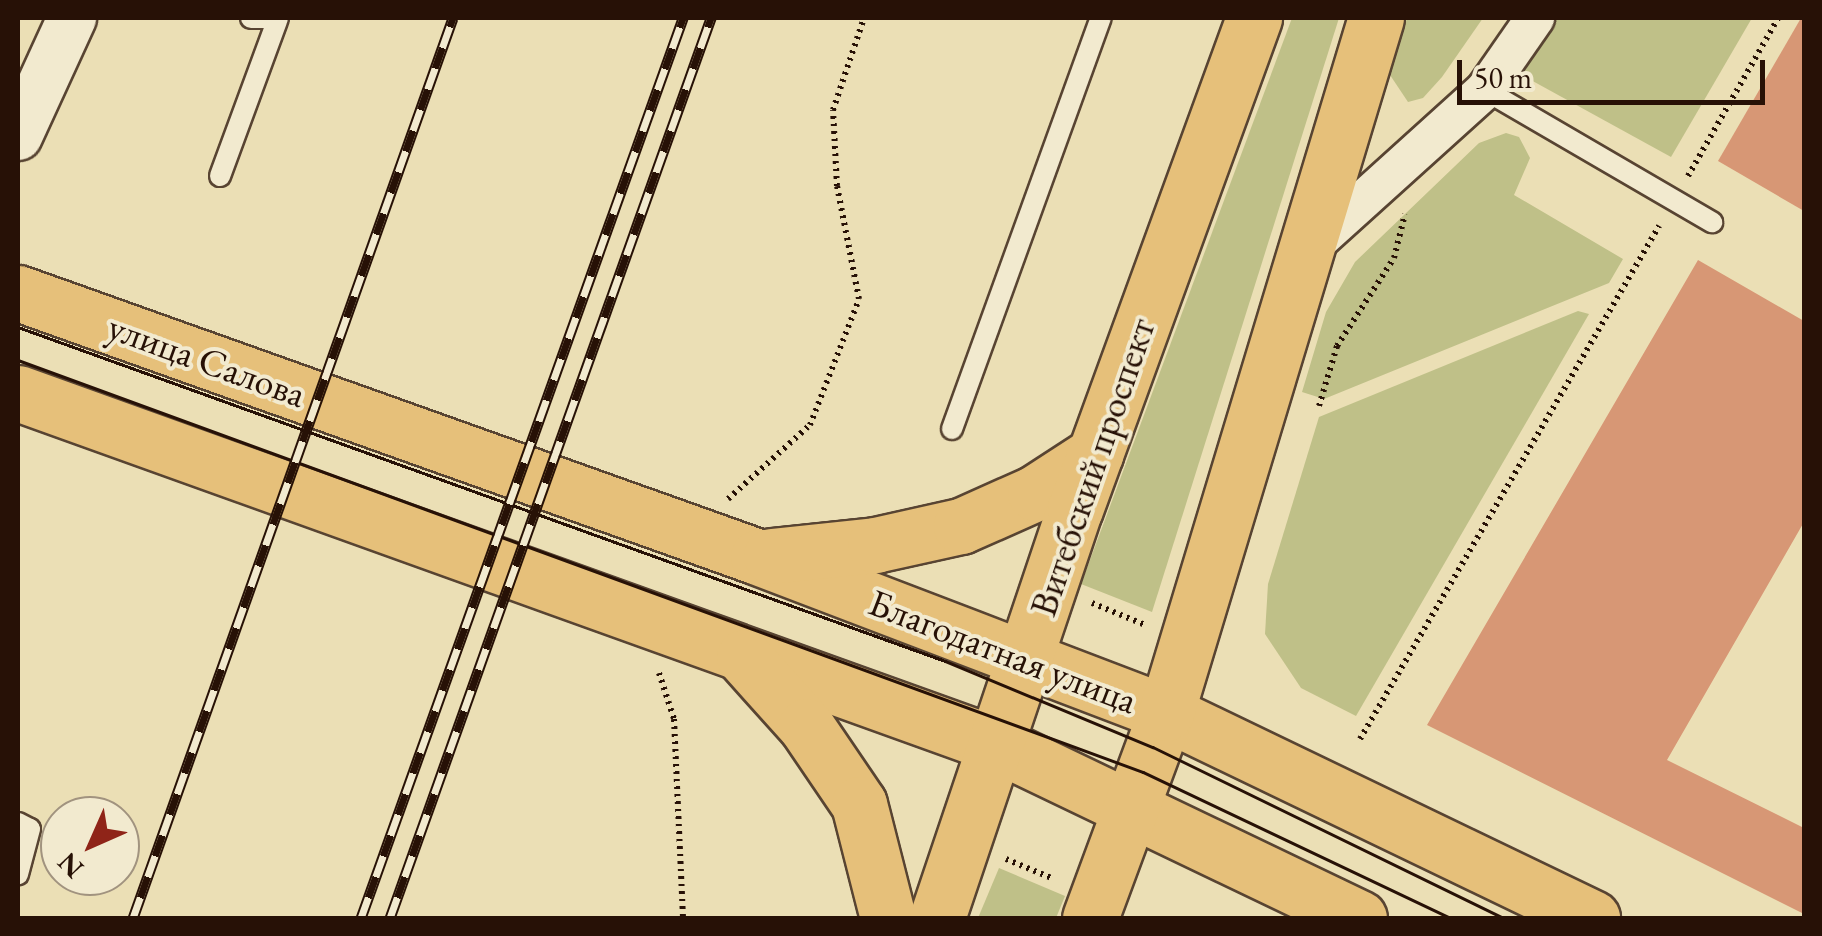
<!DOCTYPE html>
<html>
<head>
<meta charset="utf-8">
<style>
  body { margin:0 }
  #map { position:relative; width:1822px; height:936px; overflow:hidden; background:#ebdfb5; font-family:"EB Garamond",serif }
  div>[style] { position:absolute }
  .green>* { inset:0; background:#bfc088 }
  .building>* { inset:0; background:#d79775 }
  .path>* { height:6px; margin-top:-3px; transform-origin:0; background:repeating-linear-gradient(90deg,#271106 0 2.5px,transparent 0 7.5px) }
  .roads { filter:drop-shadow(2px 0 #584432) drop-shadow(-2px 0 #584432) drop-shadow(0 2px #584432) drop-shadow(0 -2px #584432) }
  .service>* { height:20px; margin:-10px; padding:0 10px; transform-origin:10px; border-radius:10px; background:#f2eacf }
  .minor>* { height:38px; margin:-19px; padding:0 19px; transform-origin:19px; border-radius:19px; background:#f2eacf }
  .tertiary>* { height:48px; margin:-24px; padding:0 24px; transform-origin:24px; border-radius:24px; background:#f2eacf }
  .primary>* { height:55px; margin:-27.5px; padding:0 27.5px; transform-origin:27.5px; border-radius:27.5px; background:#e6c07a }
  .tram>* { height:2.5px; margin:-1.25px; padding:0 1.25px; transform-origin:1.25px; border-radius:1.25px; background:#271106 }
  .rail>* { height:11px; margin-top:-5.5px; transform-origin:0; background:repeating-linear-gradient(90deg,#f2eacf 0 22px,#271106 0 44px); box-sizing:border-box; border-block:2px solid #271106 }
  span { translate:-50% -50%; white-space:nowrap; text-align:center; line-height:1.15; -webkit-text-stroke:8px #f2eacf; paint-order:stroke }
  .street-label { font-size:38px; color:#271106 }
  .frame { position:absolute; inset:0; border:20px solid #271106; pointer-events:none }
  .north { position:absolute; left:40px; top:796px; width:100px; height:100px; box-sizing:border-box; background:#f2eacf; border:2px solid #a1937f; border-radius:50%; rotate:225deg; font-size:28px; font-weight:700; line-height:40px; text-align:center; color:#271106 }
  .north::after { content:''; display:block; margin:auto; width:35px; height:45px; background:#8f2418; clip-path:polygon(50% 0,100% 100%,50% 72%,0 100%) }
  .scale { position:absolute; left:1457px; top:60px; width:308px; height:45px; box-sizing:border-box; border:5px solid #271106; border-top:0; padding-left:12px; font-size:30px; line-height:35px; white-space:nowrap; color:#271106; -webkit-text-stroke:8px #f2eacf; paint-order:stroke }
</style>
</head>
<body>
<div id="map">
  <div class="green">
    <i style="clip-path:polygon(1292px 18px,1339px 18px,1152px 612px,1081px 584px)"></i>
    <i style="clip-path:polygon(1407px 18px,1483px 18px,1442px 77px,1423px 98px,1408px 102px,1390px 75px)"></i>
    <i style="clip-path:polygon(1554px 18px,1752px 18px,1671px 157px,1520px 74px)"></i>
    <i style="clip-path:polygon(1506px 133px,1519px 137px,1530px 158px,1514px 195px,1623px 259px,1609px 283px,1324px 399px,1302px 392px,1326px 312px,1355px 262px,1479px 143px)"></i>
    <i style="clip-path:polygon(1578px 311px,1589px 314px,1356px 716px,1301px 688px,1265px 634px,1268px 584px,1319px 417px)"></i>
    <i style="clip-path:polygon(999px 868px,1065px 896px,1056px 918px,978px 918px)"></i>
  </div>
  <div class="building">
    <i style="clip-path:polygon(1801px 18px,1804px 18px,1804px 211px,1718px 161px)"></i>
    <i style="clip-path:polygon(1698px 260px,1804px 321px,1804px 522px,1667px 760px,1804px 828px,1804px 914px,1427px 725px)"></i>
  </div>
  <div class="path">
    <i style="left:1688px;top:176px;width:182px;rotate:-60.3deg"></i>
    <i style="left:1319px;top:406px;width:63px;rotate:-73.3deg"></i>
    <i style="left:1337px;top:346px;width:105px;rotate:-57.1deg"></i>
    <i style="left:1394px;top:258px;width:45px;rotate:-76deg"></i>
    <i style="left:728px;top:499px;width:110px;rotate:-42.1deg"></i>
    <i style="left:810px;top:425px;width:135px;rotate:-68.7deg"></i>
    <i style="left:859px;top:299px;width:115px;rotate:-101deg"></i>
    <i style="left:837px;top:186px;width:76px;rotate:-93deg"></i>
    <i style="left:833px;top:110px;width:97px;rotate:-71.4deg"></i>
    <i style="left:1092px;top:603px;width:57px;rotate:22.5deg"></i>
    <i style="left:659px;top:673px;width:48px;rotate:71.9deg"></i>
    <i style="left:674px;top:719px;width:199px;rotate:87.4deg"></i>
    <i style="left:1360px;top:739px;width:594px;rotate:-59.76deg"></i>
    <i style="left:1006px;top:859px;width:52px;rotate:22.6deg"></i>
  </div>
  <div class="roads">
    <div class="service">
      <i style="left:251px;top:18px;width:27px"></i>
      <i style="left:1485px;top:90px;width:263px;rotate:30.2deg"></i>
      <i style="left:220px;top:176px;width:165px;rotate:-69.8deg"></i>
      <i style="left:952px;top:429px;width:437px;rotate:-70.1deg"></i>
      <i style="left:18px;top:823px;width:13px;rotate:27deg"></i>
      <i style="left:30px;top:829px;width:47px;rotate:104.9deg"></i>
    </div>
    <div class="minor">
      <i style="left:1309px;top:249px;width:237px;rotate:-42.1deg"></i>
      <i style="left:1485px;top:90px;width:88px;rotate:-55.2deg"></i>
    </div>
    <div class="tertiary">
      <i style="left:18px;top:136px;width:130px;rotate:-65.4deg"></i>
    </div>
    <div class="primary">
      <i style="left:18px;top:293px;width:786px;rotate:19.63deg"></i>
      <i style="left:758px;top:557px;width:437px;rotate:20.9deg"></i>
      <i style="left:1166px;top:713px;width:473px;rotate:25.7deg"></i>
      <i style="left:18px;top:393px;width:1044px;rotate:19.77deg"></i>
      <i style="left:1000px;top:746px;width:398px;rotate:25.6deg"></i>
      <i style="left:771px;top:556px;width:105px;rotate:-6deg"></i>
      <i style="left:875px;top:545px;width:88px;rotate:-12.5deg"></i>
      <i style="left:961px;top:526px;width:81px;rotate:-24deg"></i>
      <i style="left:1035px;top:493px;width:72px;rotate:-33deg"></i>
      <i style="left:744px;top:657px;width:93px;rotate:48.1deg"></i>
      <i style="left:806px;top:726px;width:94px;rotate:55.8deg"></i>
      <i style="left:859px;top:804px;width:118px;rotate:75.7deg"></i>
      <i style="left:937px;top:918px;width:432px;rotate:-71.4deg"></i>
      <i style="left:1075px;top:509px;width:523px;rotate:-69.97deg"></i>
      <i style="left:1090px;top:918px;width:219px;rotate:-69.7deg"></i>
      <i style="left:1166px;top:713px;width:726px;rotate:-73.19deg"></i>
    </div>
  </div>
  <div class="tram">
    <i style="left:18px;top:327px;width:985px;rotate:19.81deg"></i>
    <i style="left:945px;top:661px;width:225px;rotate:22.5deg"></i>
    <i style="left:1153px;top:747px;width:390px;rotate:26deg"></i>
    <i style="left:18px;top:360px;width:1198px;rotate:20.11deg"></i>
    <i style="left:1143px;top:772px;width:341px;rotate:25.4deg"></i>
  </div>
  <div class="rail">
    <i style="left:133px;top:918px;width:955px;rotate:-70.43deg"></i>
    <i style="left:361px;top:918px;width:956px;rotate:-70.31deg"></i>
    <i style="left:390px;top:918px;width:956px;rotate:-70.37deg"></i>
  </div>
  <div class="street-label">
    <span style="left:207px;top:360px;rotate:20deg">улица Салова</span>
    <span style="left:1092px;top:467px;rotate:-71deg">Витебский проспект</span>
    <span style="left:1003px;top:651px;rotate:21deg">Благодатная улица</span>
  </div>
  <div class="frame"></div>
  <div class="north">N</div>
  <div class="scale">50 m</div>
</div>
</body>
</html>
